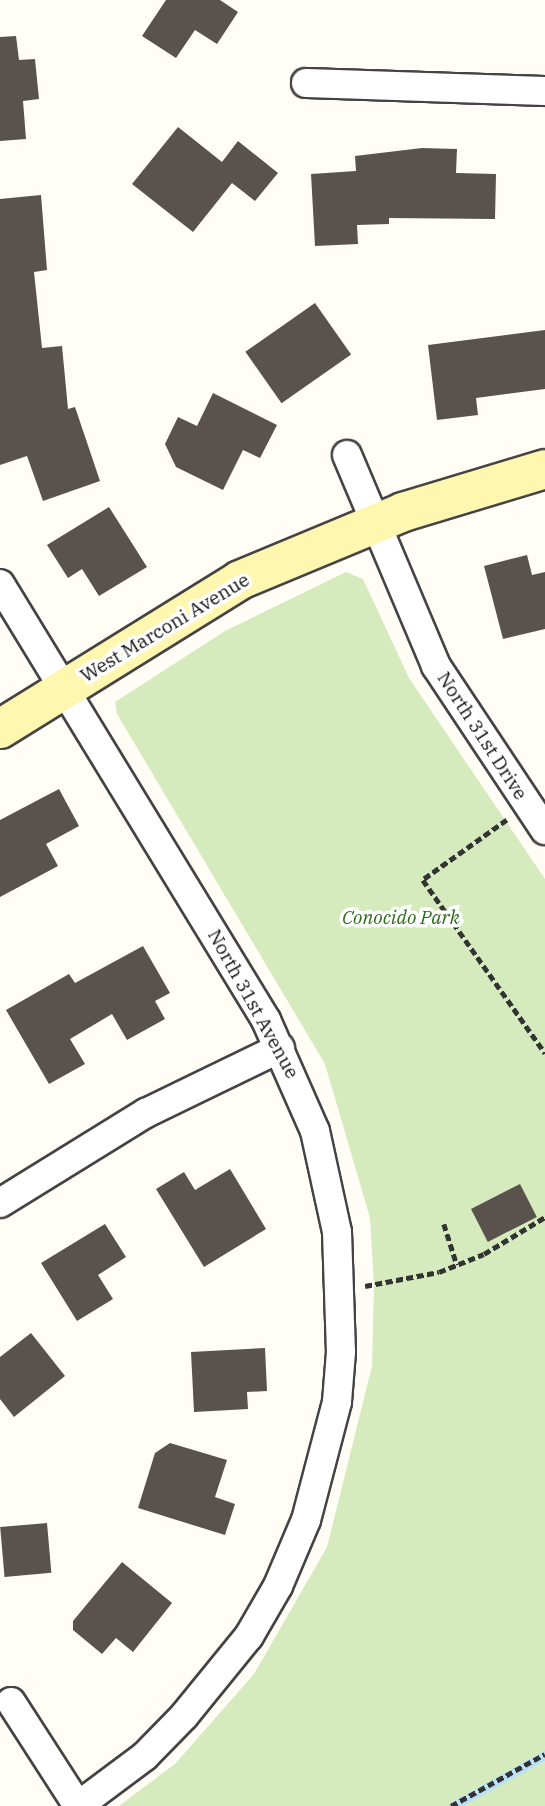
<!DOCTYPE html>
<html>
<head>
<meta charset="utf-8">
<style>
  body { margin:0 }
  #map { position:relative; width:545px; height:1806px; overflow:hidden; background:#fffdf5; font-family:"IBM Plex Serif",serif }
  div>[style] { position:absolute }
  .green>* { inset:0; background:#d5ebbd }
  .stream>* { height:9px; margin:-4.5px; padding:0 4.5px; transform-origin:4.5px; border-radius:4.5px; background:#b9e0f7 }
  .building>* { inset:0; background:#5a524d; transform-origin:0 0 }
  .path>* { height:4.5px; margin-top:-2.25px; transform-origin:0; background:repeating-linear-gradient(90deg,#333 0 7px,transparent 0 10.5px) }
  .roads { filter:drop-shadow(2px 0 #444) drop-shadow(-2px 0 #444) drop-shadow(0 2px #444) drop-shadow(0 -2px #444) }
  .street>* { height:28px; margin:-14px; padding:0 14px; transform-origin:14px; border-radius:14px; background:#fff }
  .secondary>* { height:38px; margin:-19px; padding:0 19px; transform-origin:19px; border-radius:19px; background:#fff6b0 }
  span { translate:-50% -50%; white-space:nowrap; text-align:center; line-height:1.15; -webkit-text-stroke:7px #fff; paint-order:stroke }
  .street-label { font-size:19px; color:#111 }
  .park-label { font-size:19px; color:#2f6b1f; font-style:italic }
</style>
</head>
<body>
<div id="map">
  <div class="green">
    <i style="clip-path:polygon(346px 572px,363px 579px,409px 678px,545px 879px,545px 1806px,119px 1806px,175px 1764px,254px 1674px,327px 1547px,372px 1366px,374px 1285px,370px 1218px,325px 1064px,117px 714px,115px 702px,225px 631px)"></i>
  </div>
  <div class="stream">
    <i style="left:453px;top:1806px;width:105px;rotate:-29deg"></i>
  </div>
  <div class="building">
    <i style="clip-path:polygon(166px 0,220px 0,238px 12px,217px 44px,195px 30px,176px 58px,142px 36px)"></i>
    <i style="clip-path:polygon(16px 36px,19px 60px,35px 59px,39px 99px,23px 101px,26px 139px,0 141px,0 37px)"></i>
    <i style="clip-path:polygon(178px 127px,222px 162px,238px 141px,278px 173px,255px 201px,232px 183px,193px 232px,132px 184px)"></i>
    <i style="clip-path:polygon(422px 148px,457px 149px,456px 173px,496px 174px,495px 219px,389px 218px,389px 224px,357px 225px,358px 244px,315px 246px,311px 174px,356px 171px,355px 156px)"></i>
    <i style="clip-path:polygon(41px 195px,47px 270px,34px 272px,42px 348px,62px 346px,68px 409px,75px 407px,100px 481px,43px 501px,27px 456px,0 465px,0 199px)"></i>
    <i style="left:315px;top:303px;width:63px;height:85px;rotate:55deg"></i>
    <i style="clip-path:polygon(545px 330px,545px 389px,476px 398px,478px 415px,437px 420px,428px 345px)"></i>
    <i style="clip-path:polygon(213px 393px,277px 425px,260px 458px,243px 450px,223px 490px,176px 467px,165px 444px,178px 417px,197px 426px)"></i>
    <i style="clip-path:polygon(109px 507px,147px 567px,99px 596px,82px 569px,68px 578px,47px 545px)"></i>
    <i style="clip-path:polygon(527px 555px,532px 575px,545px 572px,545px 629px,503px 639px,484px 566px)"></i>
    <i style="clip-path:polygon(59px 789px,79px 826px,46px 844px,58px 866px,0 897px,0 820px)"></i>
    <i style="clip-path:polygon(143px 946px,170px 993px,155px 1001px,165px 1019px,127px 1040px,112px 1014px,70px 1039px,85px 1064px,49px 1084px,6px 1010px,69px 974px,75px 983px)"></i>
    <i style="clip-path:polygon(230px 1169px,266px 1229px,204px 1267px,156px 1189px,184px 1172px,195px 1190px)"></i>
    <i style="left:520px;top:1184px;width:37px;height:55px;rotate:63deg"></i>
    <i style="clip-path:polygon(105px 1224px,126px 1257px,98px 1275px,113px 1299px,77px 1321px,41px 1263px)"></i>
    <i style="clip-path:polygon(31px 1333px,65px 1376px,14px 1417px,0 1399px,0 1357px)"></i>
    <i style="clip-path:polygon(265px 1348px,267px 1391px,247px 1392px,248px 1409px,194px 1412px,191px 1352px)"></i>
    <i style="clip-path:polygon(170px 1443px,227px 1460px,215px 1497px,235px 1504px,225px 1535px,138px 1508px,155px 1453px)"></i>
    <i style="left:47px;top:1523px;width:50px;height:47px;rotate:85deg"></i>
    <i style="clip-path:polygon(122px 1562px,172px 1603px,133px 1652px,116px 1638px,102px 1654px,73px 1630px,73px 1621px)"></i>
  </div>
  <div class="path">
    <i style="left:507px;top:820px;width:103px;rotate:144.5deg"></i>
    <i style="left:423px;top:880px;width:212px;rotate:54.8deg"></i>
    <i style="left:444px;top:1224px;width:43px;rotate:72.4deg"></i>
    <i style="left:365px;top:1286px;width:75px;rotate:-10.7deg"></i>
    <i style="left:439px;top:1272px;width:48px;rotate:-21.8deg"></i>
    <i style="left:484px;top:1254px;width:71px;rotate:-31.2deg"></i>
    <i style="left:451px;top:1806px;width:107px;rotate:-29deg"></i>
  </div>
  <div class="roads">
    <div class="street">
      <i style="left:306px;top:83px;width:239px;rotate:1.9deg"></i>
      <i style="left:347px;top:455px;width:229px;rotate:67.1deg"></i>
      <i style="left:436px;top:666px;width:197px;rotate:56.4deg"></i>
      <i style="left:0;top:584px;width:511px;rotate:58.61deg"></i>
      <i style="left:266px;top:1020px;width:121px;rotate:66.2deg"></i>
      <i style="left:315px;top:1131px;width:103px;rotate:77.7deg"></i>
      <i style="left:337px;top:1232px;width:120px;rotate:88.1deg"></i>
      <i style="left:341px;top:1352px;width:50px;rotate:94.6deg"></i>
      <i style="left:337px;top:1402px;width:122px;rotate:104.7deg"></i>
      <i style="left:306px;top:1520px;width:72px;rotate:113deg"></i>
      <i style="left:278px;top:1586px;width:58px;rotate:120.1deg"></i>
      <i style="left:249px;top:1636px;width:103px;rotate:129.1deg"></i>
      <i style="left:184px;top:1716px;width:56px;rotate:134.3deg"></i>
      <i style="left:145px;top:1756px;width:84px;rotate:143.3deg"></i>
      <i style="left:0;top:1203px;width:172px;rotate:-31.7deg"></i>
      <i style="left:146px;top:1113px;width:149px;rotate:-25.9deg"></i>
      <i style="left:11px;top:1702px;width:124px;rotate:57.2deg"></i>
    </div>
    <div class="secondary">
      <i style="left:0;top:729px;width:282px;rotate:-31.8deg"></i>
      <i style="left:240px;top:580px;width:177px;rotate:-22.6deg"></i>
      <i style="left:403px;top:512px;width:148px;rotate:-16.8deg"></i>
    </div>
  </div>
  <div class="street-label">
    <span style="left:165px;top:628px;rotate:-31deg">West Marconi Avenue</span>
    <span style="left:482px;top:736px;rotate:57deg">North 31st Drive</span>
    <span style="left:253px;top:1004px;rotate:61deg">North 31st Avenue</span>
  </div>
  <div class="park-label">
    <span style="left:401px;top:918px">Conocido Park</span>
  </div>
</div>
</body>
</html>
